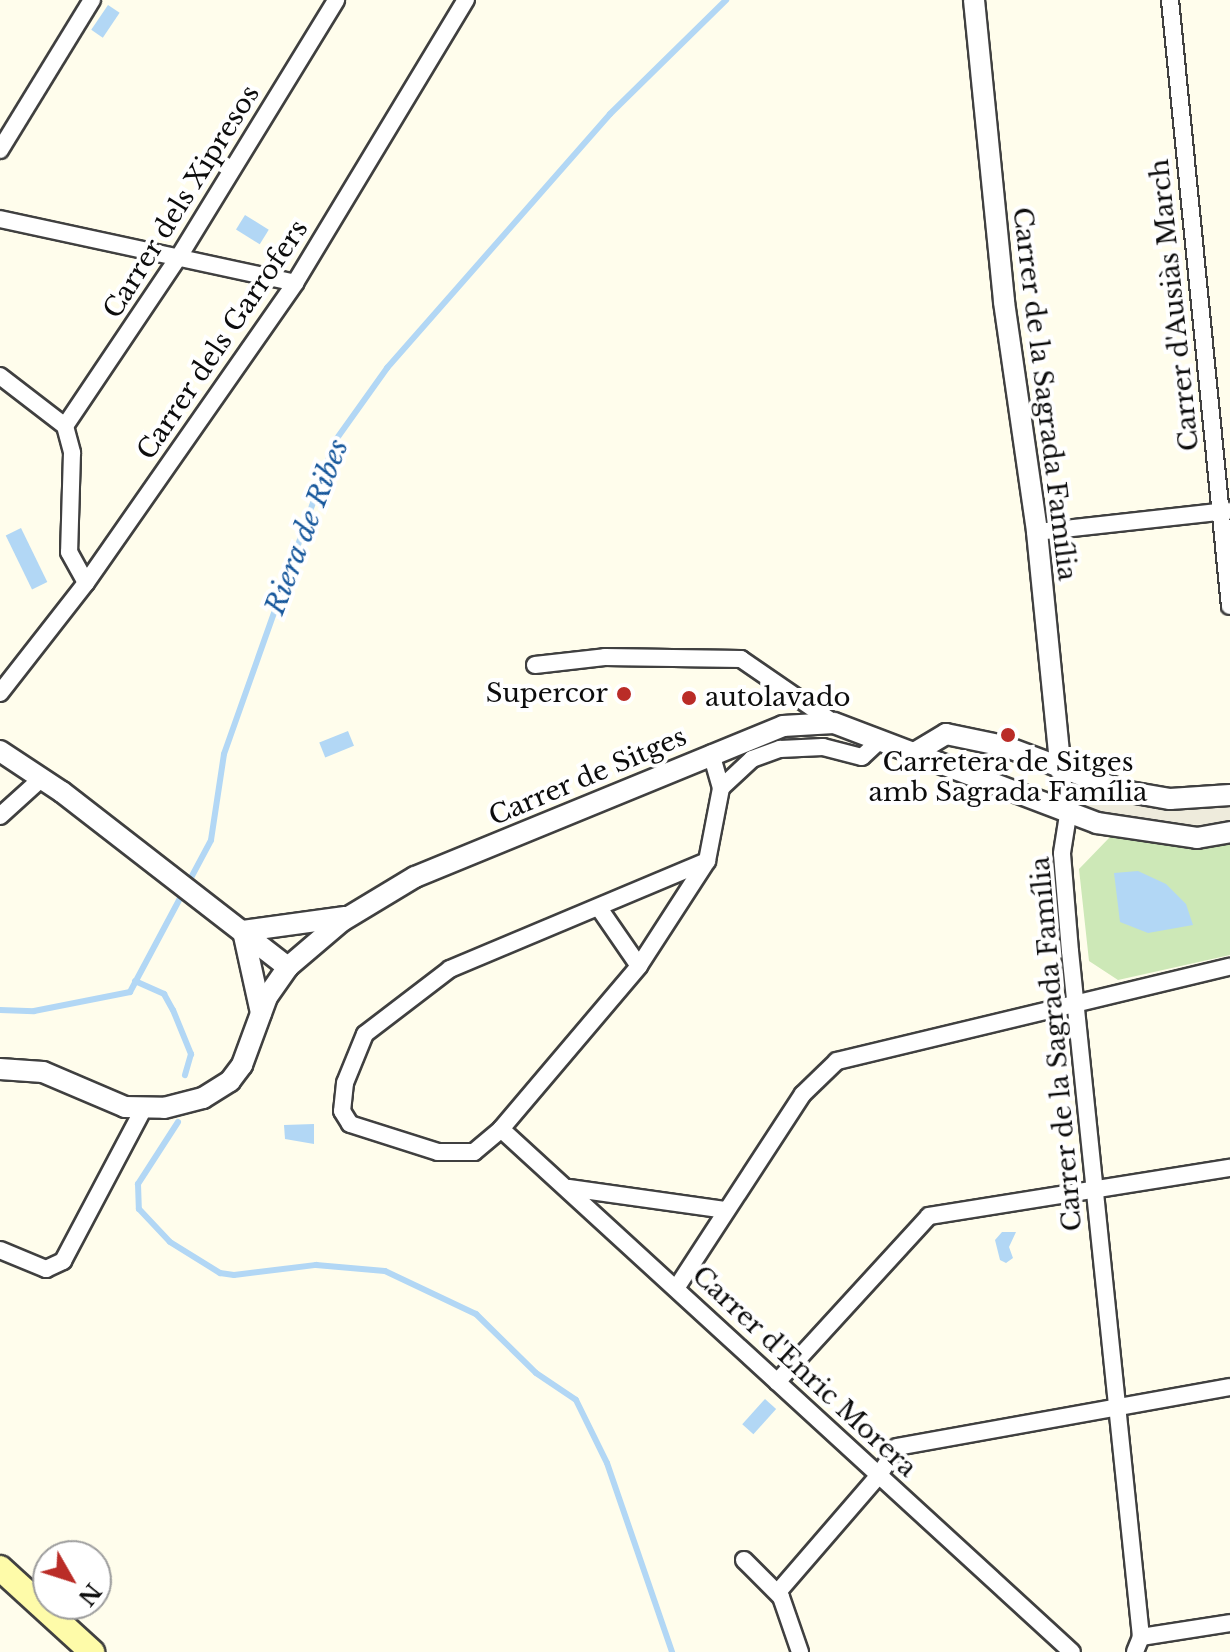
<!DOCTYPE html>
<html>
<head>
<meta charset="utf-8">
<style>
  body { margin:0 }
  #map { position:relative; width:1230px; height:1652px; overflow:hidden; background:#fffdec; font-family:"Libre Baskerville",serif }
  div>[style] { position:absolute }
  .green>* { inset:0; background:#cde8b7 }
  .plaza>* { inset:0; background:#eeebdc }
  .water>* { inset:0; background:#b2d7f5; transform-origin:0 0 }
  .stream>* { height:6px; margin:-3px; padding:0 3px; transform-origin:3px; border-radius:3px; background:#b2d7f5 }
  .roads { filter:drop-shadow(2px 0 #404040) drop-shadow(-2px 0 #404040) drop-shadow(0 2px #404040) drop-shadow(0 -2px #404040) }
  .minor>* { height:16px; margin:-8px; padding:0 8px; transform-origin:8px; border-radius:8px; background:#fff }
  .tertiary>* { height:20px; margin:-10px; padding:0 10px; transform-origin:10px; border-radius:10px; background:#fff }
  .secondary>* { height:24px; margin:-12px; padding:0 12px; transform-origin:12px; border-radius:12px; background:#fefba9 }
  .dots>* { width:22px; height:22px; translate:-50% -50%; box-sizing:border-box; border:4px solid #fff; border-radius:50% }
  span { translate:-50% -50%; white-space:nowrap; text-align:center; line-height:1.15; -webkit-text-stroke:8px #fff; paint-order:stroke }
  .street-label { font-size:26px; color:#0d0d0d }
  .poi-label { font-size:26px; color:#0d0d0d }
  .right { translate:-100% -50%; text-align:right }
  .left { translate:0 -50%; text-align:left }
  .water-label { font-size:28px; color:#18589c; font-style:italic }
  .north { position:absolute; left:32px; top:1540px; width:80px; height:80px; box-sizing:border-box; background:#fff; border:2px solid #9e9e9e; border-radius:50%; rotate:129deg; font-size:22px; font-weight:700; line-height:32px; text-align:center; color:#0d0d0d }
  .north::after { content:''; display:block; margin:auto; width:28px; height:36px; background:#ba2c27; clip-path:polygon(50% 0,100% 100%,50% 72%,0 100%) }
</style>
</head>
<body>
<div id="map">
  <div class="green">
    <i style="clip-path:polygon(1110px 837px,1172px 846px,1230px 843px,1230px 955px,1118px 980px,1089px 961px,1079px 869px)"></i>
  </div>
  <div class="plaza">
    <i style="clip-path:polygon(1077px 783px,1230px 802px,1230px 823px,1170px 826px,1108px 815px,1077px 803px,1073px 788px)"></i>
  </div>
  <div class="water">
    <i style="left:108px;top:5px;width:14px;height:30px;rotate:34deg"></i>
    <i style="left:245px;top:215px;width:28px;height:17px;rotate:32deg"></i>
    <i style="left:21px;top:528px;width:60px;height:17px;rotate:64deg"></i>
    <i style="left:348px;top:731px;width:16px;height:31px;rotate:68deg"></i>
    <i style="clip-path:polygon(1138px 871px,1166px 884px,1186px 904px,1193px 925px,1148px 933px,1120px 922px,1114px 873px)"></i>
    <i style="clip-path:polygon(314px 1124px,314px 1144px,285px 1139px,284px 1125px)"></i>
    <i style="clip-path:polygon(1002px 1232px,1016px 1232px,1009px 1247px,1013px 1258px,1006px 1263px,1000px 1260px,995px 1240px)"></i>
    <i style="left:765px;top:1399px;width:15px;height:34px;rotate:42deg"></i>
  </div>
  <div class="stream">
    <i style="left:135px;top:981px;width:32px;rotate:24deg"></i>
    <i style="left:164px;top:994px;width:18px;rotate:61deg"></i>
    <i style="left:173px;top:1010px;width:48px;rotate:67.8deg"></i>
    <i style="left:191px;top:1054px;width:22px;rotate:106deg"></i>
    <i style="left:0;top:1010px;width:34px;rotate:2deg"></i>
    <i style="left:34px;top:1011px;width:98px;rotate:-11.2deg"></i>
    <i style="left:130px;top:992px;width:172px;rotate:-61.9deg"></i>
    <i style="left:211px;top:840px;width:87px;rotate:-81.4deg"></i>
    <i style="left:224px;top:754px;width:332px;rotate:-70.5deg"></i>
    <i style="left:335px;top:441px;width:90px;rotate:-54.5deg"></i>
    <i style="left:387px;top:368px;width:338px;rotate:-48.7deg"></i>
    <i style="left:610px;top:114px;width:163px;rotate:-44.5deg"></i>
    <i style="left:178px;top:1122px;width:74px;rotate:122.8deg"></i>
    <i style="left:138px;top:1184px;width:25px;rotate:88deg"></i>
    <i style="left:139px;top:1209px;width:45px;rotate:46.8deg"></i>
    <i style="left:170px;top:1242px;width:59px;rotate:31.8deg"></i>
    <i style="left:220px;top:1273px;width:14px;rotate:8deg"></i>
    <i style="left:234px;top:1275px;width:83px;rotate:-7deg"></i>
    <i style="left:316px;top:1265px;width:69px;rotate:5deg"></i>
    <i style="left:385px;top:1271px;width:101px;rotate:25.3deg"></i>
    <i style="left:476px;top:1314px;width:84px;rotate:44.5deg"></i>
    <i style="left:536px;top:1373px;width:48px;rotate:34deg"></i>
    <i style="left:576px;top:1400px;width:70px;rotate:63.8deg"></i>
    <i style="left:607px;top:1463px;width:200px;rotate:71deg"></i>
  </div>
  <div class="roads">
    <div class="minor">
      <i style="left:1170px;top:0;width:609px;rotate:84.35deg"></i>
      <i style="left:0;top:150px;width:176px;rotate:-58.5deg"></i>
      <i style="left:0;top:219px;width:302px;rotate:12.2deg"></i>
      <i style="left:0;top:376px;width:82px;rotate:37.6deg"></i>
      <i style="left:65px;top:426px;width:28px;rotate:75deg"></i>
      <i style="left:72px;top:453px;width:99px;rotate:91.7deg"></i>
      <i style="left:69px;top:552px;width:35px;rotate:61deg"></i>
      <i style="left:65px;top:426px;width:206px;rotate:-56.1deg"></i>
      <i style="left:180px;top:255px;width:299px;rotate:-58.5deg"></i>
      <i style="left:1037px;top:532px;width:192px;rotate:-6.3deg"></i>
      <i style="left:535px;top:665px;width:70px;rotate:-6.5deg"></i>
      <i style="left:605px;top:657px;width:136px;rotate:0.8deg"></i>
      <i style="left:741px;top:659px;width:113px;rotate:34.5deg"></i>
      <i style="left:0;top:693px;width:140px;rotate:-52deg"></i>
      <i style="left:86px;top:583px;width:366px;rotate:-55.1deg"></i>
      <i style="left:295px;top:283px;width:331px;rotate:-58.9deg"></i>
      <i style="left:1061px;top:771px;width:45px;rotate:81deg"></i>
      <i style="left:1068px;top:815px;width:39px;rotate:99deg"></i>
      <i style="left:1062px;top:854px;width:97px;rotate:85.3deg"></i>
      <i style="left:1070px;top:951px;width:690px;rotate:84.09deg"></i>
      <i style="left:1141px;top:1637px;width:16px;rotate:112deg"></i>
      <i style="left:721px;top:788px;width:42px;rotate:-43.1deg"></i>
      <i style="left:752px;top:759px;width:30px;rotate:-20deg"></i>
      <i style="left:780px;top:749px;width:43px;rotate:-2.7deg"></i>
      <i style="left:823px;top:747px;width:40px;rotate:14.4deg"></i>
      <i style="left:862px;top:757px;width:26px;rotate:-43deg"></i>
      <i style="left:0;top:816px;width:55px;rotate:-42.1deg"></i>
      <i style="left:707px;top:861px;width:279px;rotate:157.2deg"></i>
      <i style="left:450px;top:969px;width:107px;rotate:142.6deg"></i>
      <i style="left:365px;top:1034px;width:53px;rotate:112.2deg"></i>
      <i style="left:345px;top:1083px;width:28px;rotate:96deg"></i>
      <i style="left:342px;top:1111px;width:15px;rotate:58deg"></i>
      <i style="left:350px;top:1124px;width:92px;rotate:17.7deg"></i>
      <i style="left:438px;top:1152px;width:36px"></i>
      <i style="left:474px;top:1152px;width:35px;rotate:-40deg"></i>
      <i style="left:501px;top:1129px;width:214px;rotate:-49.7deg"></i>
      <i style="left:639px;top:966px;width:125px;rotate:-57.1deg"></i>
      <i style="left:707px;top:861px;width:74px;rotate:-79.1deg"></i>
      <i style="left:721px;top:788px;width:36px;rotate:-106deg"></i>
      <i style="left:599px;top:908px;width:70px;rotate:55.4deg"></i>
      <i style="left:501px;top:1129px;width:774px;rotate:42.49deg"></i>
      <i style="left:569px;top:1188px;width:159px;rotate:8deg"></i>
      <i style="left:0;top:1250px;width:50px;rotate:22.4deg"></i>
      <i style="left:46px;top:1269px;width:19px;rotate:-25deg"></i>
      <i style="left:63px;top:1261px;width:173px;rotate:-62.1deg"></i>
      <i style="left:677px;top:1287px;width:230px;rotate:-56.9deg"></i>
      <i style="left:803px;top:1094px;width:47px;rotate:-44.1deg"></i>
      <i style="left:837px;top:1061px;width:404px;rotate:-13.5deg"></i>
      <i style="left:777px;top:1382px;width:225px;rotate:-47.5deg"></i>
      <i style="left:929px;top:1216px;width:305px;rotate:-9.1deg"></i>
      <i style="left:744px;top:1560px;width:52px;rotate:45deg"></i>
      <i style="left:781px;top:1597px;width:58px;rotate:70.9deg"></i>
      <i style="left:778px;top:1592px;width:155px;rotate:-49.2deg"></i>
      <i style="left:879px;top:1475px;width:33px;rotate:-57deg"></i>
      <i style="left:897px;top:1447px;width:338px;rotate:-10.2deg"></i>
      <i style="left:1141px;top:1637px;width:90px;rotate:-8.9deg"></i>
    </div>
    <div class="tertiary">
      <i style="left:974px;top:0;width:303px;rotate:84.3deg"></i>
      <i style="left:1004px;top:302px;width:232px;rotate:81.8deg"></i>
      <i style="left:1037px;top:532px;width:240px;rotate:84.3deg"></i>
      <i style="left:0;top:751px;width:74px;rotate:33.5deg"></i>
      <i style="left:62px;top:792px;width:286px;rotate:37.8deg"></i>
      <i style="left:916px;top:752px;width:35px;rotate:-31deg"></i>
      <i style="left:946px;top:734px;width:59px;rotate:11.7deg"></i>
      <i style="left:1004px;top:746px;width:128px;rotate:20.6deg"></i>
      <i style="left:1124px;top:791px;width:47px;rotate:9.9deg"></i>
      <i style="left:1170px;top:799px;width:60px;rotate:-3.8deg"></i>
      <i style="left:243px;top:931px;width:103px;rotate:-7.8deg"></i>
      <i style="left:243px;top:931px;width:84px;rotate:77.6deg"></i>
      <i style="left:0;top:1069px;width:43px;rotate:4deg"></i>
      <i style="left:43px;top:1072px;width:89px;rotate:23.1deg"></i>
      <i style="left:125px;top:1107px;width:39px;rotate:1deg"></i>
      <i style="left:164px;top:1108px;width:40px;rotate:-14.4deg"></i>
      <i style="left:203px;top:1098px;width:32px;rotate:-32deg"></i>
      <i style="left:230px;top:1081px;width:20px;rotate:-53deg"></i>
      <i style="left:242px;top:1065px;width:72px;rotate:-69.8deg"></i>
      <i style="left:267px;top:997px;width:37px;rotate:-55deg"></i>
      <i style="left:288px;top:967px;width:71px;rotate:-40.4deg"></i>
      <i style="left:342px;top:921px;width:85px;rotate:-31.1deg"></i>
      <i style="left:415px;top:877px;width:398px;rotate:-22.3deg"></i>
      <i style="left:783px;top:726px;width:51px;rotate:-3.4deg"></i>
      <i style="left:834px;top:723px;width:281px;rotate:20.8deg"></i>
      <i style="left:1097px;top:823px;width:101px;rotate:8.5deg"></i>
      <i style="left:1197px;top:838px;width:34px;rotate:-10deg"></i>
    </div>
    <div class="secondary">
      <i style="left:0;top:1568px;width:125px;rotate:42.4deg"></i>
    </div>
  </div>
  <div class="dots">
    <i style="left:624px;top:694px;background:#ba2c27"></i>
    <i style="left:689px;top:698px;background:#ba2c27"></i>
    <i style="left:1008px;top:735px;background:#ba2c27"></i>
  </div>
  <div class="street-label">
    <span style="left:182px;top:202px;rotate:-58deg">Carrer dels Xipresos</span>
    <span style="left:1175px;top:305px;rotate:-96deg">Carrer d'Ausiàs March</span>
    <span style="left:223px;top:340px;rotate:-56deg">Carrer dels Garrofers</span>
    <span style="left:1044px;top:394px;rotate:83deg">Carrer de la Sagrada Família</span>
    <span style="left:588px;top:777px;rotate:-23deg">Carrer de Sitges</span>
    <span style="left:1057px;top:1044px;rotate:-95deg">Carrer de la Sagrada Família</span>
    <span style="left:804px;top:1372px;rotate:43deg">Carrer d'Enric Morera</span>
  </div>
  <div class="poi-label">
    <span class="right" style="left:608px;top:694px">Supercor</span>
    <span class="left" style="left:705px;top:698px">autolavado</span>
    <span style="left:1008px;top:778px">Carretera de Sitges<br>amb Sagrada Família</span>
  </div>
  <div class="water-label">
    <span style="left:307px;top:527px;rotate:-69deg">Riera de Ribes</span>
  </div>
  <div class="north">N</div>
</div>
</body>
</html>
